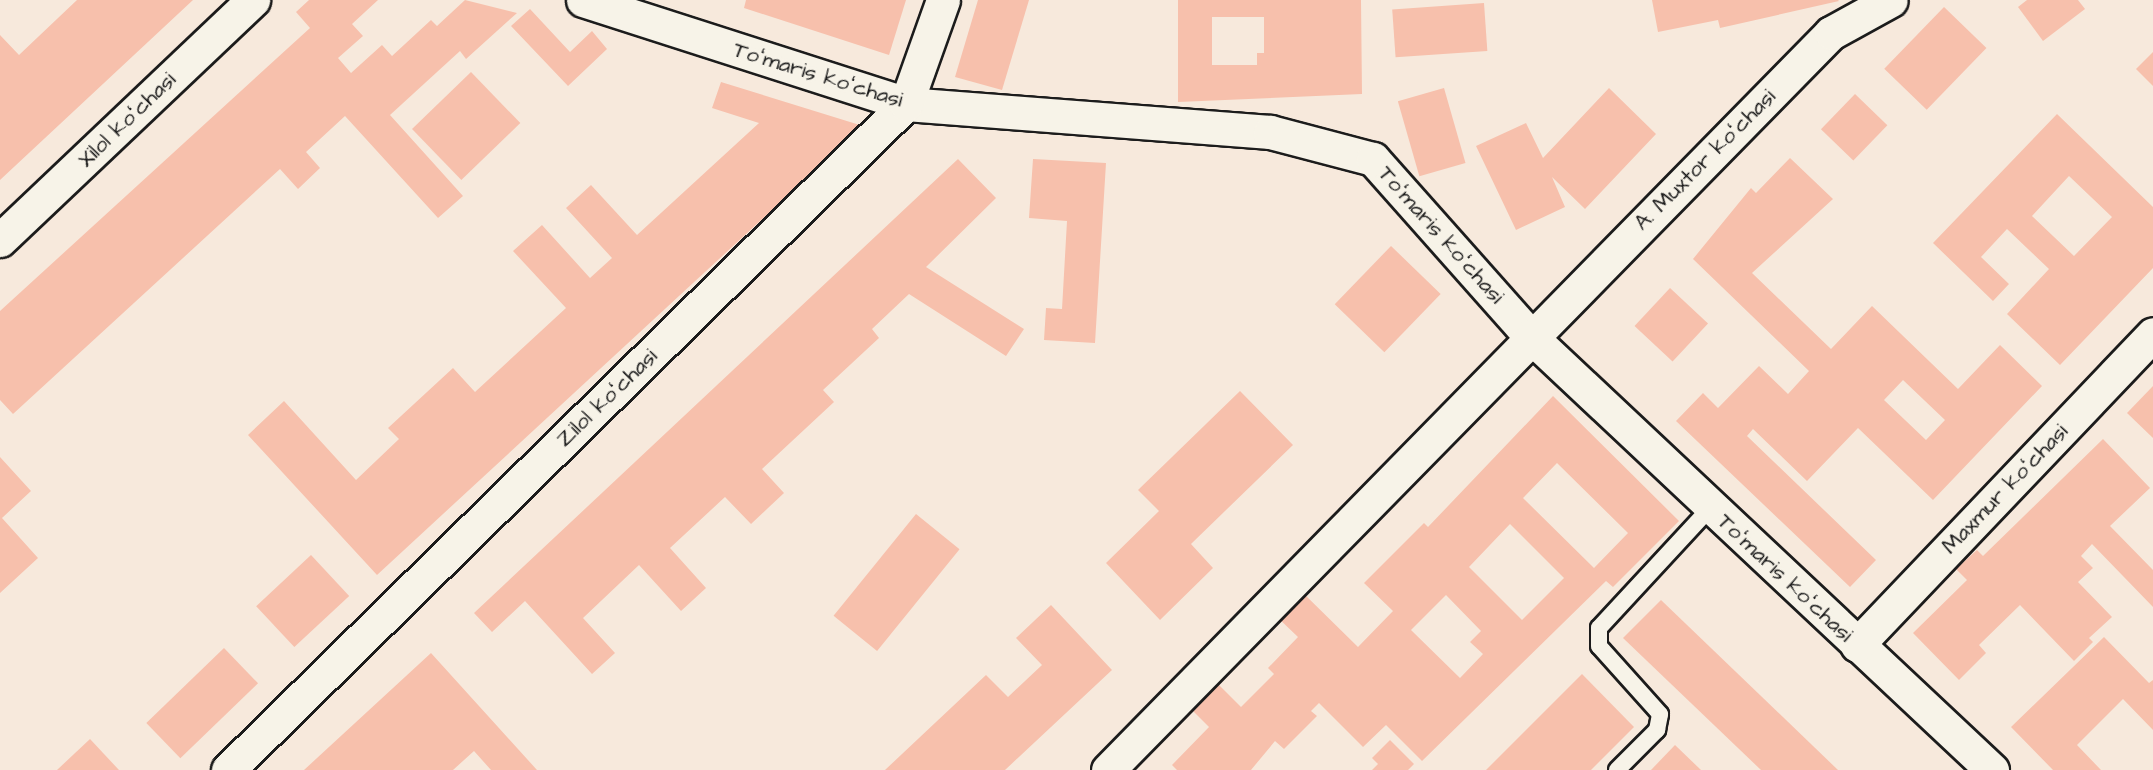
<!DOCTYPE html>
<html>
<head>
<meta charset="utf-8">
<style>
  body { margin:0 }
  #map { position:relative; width:2153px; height:770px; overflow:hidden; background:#f7e9dc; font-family:"Architects Daughter",sans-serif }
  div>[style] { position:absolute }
  .building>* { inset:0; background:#f7c0ac; transform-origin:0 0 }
  .roads { filter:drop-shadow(2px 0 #1c1c1c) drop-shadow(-2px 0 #1c1c1c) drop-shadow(0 2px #1c1c1c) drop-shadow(0 -2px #1c1c1c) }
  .service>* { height:16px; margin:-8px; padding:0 8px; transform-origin:8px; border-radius:8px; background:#f7f3e8 }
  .minor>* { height:33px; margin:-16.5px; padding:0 16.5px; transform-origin:16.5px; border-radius:16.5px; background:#f7f3e8 }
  span { translate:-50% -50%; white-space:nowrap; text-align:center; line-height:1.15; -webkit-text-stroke:6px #f7f3e8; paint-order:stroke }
  .street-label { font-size:22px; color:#1c1c1c }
</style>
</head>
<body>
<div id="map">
  <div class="building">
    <i style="clip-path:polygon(77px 0,193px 0,0 180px,0 35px,19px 55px)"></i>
    <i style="clip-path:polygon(309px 0,378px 0,352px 24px,363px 36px,338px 58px,351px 73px,382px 45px,392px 56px,431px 20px,437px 26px,465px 0,517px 13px,466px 59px,460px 51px,390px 115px,463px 196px,438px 218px,345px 116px,306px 152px,320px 168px,298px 189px,280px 169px,13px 414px,0 400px,0 311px,310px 28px,296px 12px)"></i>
    <i style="clip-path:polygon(746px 0,906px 0,889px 55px,744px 8px)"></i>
    <i style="clip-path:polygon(978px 0,1029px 0,1002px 90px,955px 77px)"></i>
    <i style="clip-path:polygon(evenodd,1178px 0,1361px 0,1362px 94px,1178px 102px,1178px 0,1212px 17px,1264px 17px,1264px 53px,1257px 53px,1257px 65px,1212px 65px,1212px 17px)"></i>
    <i style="clip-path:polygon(1652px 0,1838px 0,1839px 1px,1720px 28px,1718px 20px,1658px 32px)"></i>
    <i style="clip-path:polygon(2027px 0,2078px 0,2085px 9px,2043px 41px,2018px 7px)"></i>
    <i style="left:1484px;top:3px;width:48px;height:92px;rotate:86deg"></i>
    <i style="left:1944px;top:7px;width:59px;height:86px;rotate:44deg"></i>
    <i style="clip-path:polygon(530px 9px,570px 52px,592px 31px,607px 49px,568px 86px,511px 26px)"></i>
    <i style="clip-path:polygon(2153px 52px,2153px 86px,2136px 69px)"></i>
    <i style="left:471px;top:72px;width:71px;height:82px;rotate:46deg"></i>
    <i style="clip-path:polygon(721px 82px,863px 126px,377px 575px,248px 435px,284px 401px,356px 480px,399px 439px,388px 428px,453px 368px,475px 392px,566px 308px,513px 251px,542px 225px,590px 278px,612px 258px,566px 208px,591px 185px,637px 235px,759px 123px,712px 108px)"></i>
    <i style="left:1444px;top:88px;width:78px;height:48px;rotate:74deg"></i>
    <i style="clip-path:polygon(1609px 88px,1656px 134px,1585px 209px,1552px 177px,1565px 207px,1516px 230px,1476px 146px,1526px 123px,1543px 158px)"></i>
    <i style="left:1855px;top:94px;width:45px;height:49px;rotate:44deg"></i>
    <i style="clip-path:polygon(evenodd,2057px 114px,2153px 207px,2153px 268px,2060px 365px,2007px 314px,2049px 269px,2007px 229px,1981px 257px,2009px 284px,1993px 301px,1933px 243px,2057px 114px,2069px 176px,2112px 217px,2074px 256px,2032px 216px,2069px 176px)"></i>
    <i style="clip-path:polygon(evenodd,1790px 158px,1833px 199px,1752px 273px,1831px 349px,1872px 306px,1958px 389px,2000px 345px,2042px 386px,1933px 500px,1858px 428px,1807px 481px,1753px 429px,1747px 436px,1876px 560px,1850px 587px,1676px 421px,1703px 393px,1718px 408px,1759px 366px,1788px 394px,1809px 371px,1693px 259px,1751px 188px,1756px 193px,1790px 158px,1903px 380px,1945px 420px,1926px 440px,1884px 400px,1903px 380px)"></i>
    <i style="clip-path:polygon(958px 159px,996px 198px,926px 267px,1024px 329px,1006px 356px,909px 294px,872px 329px,879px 338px,823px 390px,834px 402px,762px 469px,784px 493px,751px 524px,725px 497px,670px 548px,706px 588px,681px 611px,639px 565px,583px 618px,615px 653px,592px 674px,525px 601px,492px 632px,474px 613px)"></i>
    <i style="clip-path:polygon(1033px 159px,1106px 163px,1095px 343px,1044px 340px,1046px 308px,1062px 309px,1067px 221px,1029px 218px)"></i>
    <i style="left:1391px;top:246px;width:69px;height:81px;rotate:44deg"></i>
    <i style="left:1670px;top:288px;width:52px;height:52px;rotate:43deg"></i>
    <i style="clip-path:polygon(2153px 386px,2153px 438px,2127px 413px)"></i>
    <i style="clip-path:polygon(1240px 391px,1293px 445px,1191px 544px,1213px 568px,1160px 620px,1106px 563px,1159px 511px,1138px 490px)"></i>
    <i style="clip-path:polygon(evenodd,1553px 396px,1679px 521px,1613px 587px,1606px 581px,1422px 761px,1386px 725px,1363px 747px,1319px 703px,1311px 711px,1317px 716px,1284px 749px,1275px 741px,1251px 770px,1177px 770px,1172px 765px,1209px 727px,1192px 710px,1218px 684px,1241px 707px,1274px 674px,1268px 668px,1298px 637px,1275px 615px,1299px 589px,1358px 647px,1393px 611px,1364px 583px,1424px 523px,1428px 527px,1553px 396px,1557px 463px,1628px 533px,1594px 568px,1523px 498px,1557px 463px,1553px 396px,1510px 524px,1564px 578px,1522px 620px,1469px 567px,1510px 524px,1553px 396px,1446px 595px,1481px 631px,1470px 642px,1483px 654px,1460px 678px,1411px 630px,1446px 595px)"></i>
    <i style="clip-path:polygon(2103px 439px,2150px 488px,2110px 526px,2153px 570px,2153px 607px,2092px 544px,2081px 556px,2093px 568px,2078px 582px,2112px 617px,2089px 638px,2093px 642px,2074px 661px,2020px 605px,1979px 645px,1986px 653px,1959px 680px,1913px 633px,1967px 580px,1956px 569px,1977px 550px,1983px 556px)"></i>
    <i style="clip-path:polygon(0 457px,31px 491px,2px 518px,38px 558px,0 593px)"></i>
    <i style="left:916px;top:514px;width:56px;height:131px;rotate:39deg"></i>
    <i style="left:311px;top:555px;width:56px;height:75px;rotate:47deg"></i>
    <i style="clip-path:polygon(1661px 600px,1838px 770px,1761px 770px,1623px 638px)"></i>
    <i style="clip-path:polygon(1051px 605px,1112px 670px,1005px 770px,885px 770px,986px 675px,1008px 697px,1042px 665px,1016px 638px)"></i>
    <i style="clip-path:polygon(2104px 637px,2149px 683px,2153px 680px,2153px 730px,2123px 699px,2077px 745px,2101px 770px,2053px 770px,2011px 727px)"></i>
    <i style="left:224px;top:648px;width:49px;height:108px;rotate:46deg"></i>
    <i style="clip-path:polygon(431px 653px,537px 770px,491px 770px,474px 751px,453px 770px,304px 770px)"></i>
    <i style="clip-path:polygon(1582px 674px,1634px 727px,1591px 770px,1486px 770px)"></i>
    <i style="clip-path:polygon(90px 739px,119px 770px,57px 770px)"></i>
    <i style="clip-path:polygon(1390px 740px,1414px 764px,1408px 770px,1372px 770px,1378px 764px,1372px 758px)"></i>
    <i style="clip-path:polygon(1675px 745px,1701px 770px,1651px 770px)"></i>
  </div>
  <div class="roads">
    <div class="service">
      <i style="left:1617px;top:770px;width:57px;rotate:-45deg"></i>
      <i style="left:1657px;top:730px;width:16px;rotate:-79deg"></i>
      <i style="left:1660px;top:714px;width:91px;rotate:-131.9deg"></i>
      <i style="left:1599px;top:646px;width:18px;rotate:-90deg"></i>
      <i style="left:1599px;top:628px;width:163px;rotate:-47.2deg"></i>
    </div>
    <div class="minor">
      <i style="left:583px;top:0;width:339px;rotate:17.8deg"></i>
      <i style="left:906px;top:104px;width:365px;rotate:4.4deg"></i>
      <i style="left:1270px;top:132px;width:106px;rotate:14.7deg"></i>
      <i style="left:1373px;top:159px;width:237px;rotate:48.4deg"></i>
      <i style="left:1530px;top:336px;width:634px;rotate:43.21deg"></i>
      <i style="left:0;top:240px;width:349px;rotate:-43.5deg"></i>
      <i style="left:1857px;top:645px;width:429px;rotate:-46.4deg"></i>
      <i style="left:228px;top:770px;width:950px;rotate:-44.49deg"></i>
      <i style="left:906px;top:104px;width:110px;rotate:-70.4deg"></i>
      <i style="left:1108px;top:770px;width:1032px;rotate:-45.55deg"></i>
      <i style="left:1831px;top:33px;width:68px;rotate:-28.8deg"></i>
    </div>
  </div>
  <div class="street-label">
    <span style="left:818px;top:75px;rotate:17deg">Toʻmaris koʻchasi</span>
    <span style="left:127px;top:120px;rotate:-44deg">Xilol koʻchasi</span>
    <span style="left:1705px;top:160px;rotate:-45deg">A. Muxtor koʻchasi</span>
    <span style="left:1441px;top:235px;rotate:48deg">Toʻmaris koʻchasi</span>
    <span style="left:607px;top:398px;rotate:-44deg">Zilol koʻchasi</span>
    <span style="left:2005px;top:489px;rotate:-46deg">Maxmur koʻchasi</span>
    <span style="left:1785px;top:578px;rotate:43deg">Toʻmaris koʻchasi</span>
  </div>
</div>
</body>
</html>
